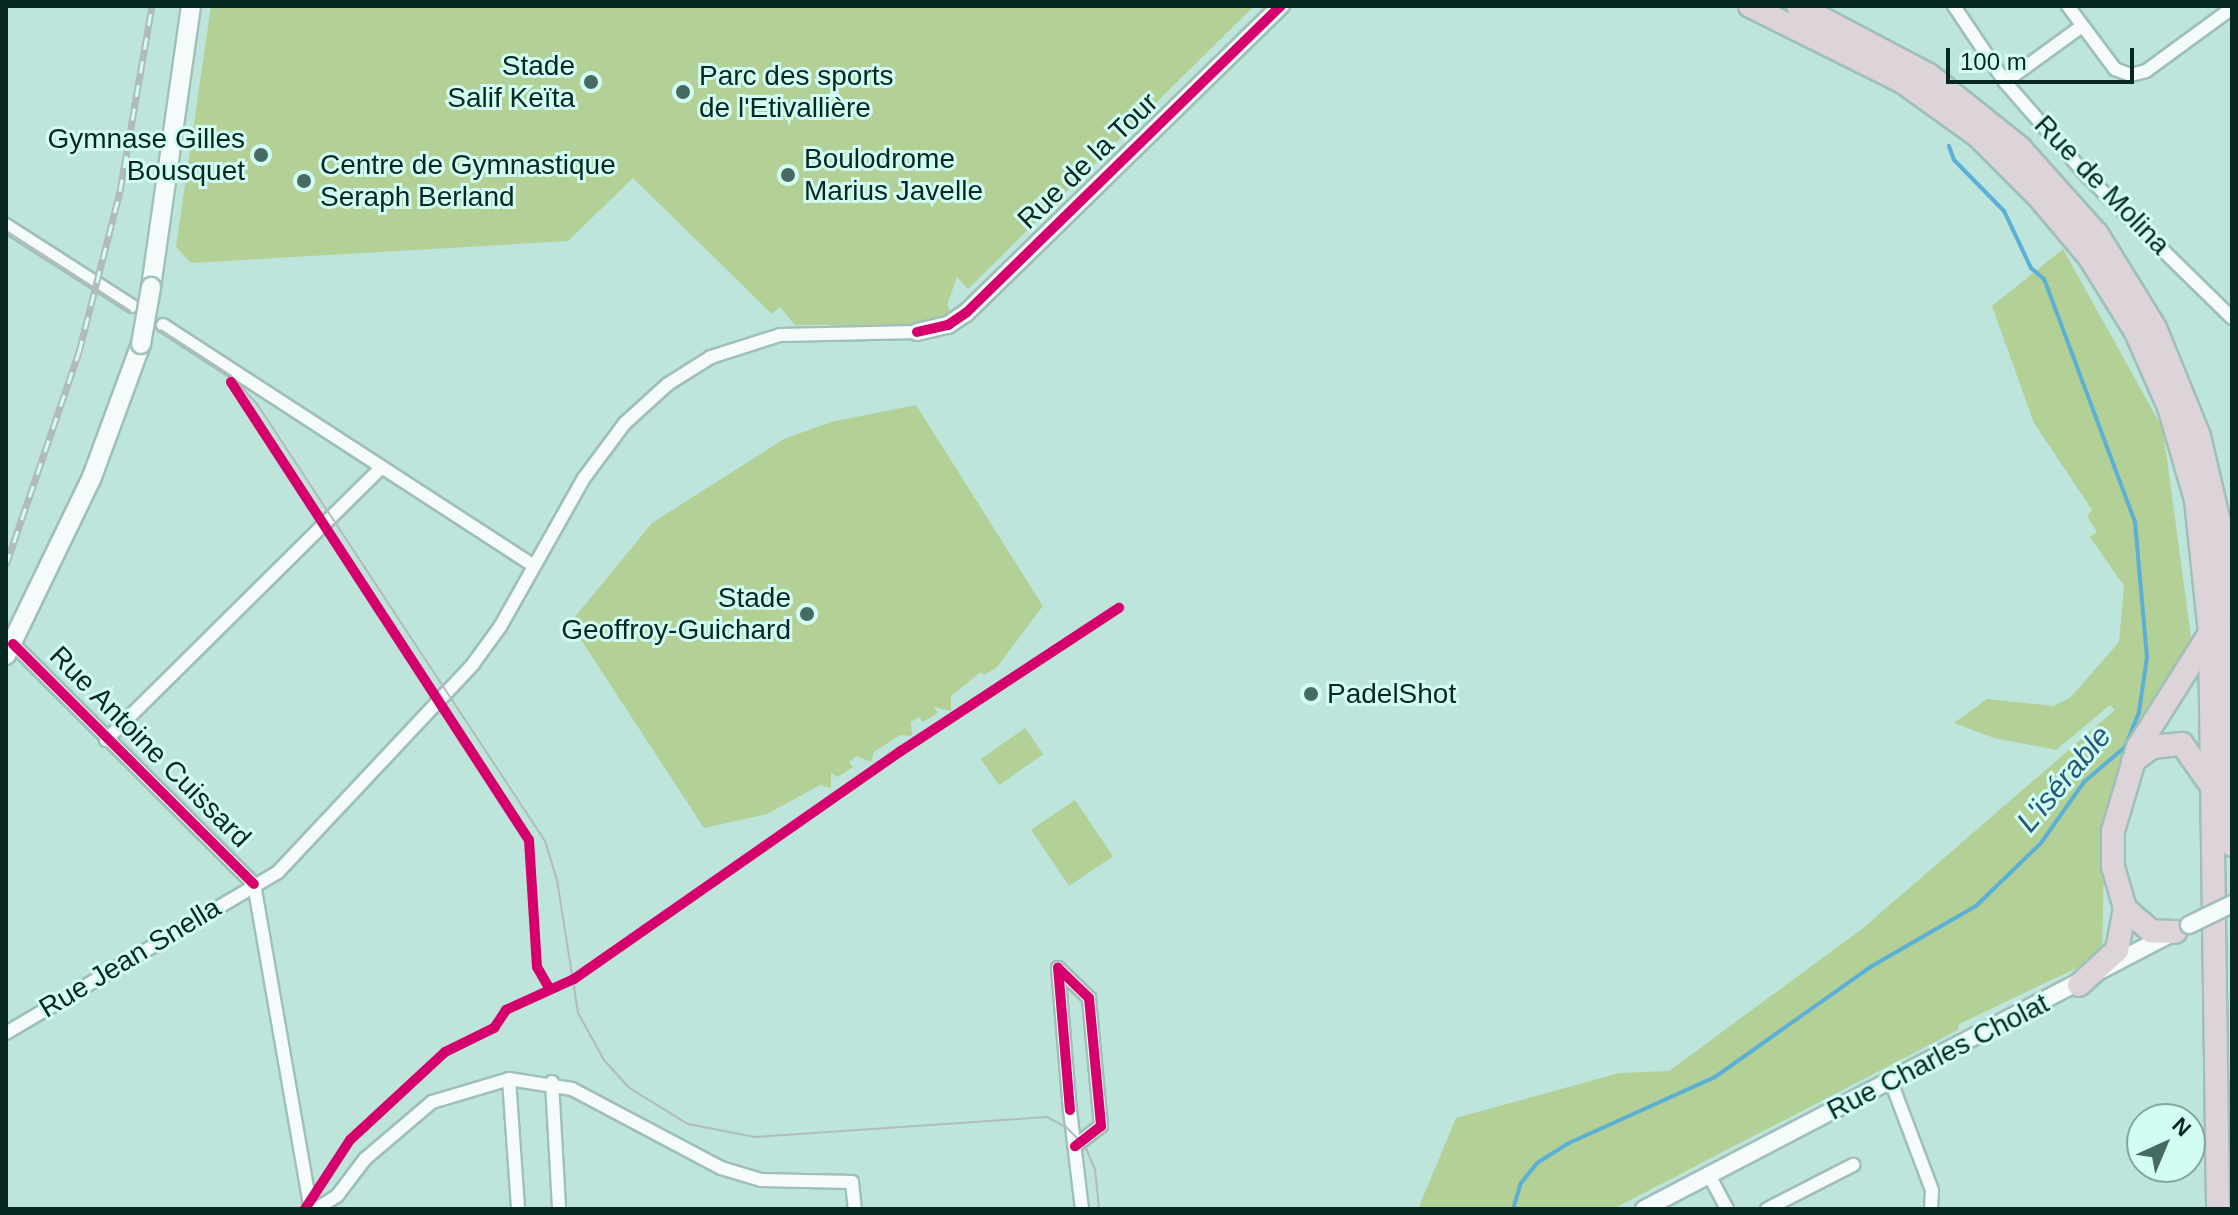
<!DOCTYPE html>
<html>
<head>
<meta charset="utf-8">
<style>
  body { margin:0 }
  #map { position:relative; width:2238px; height:1215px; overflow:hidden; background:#bde5dc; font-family:Arial,sans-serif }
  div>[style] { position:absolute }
  .green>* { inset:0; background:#b3d096; transform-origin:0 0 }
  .stream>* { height:4px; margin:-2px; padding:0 2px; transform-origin:2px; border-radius:2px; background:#5cb0d6 }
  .roads { filter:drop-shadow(2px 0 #9fbfb8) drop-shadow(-2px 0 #9fbfb8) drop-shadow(0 2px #9fbfb8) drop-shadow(0 -2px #9fbfb8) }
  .minor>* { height:12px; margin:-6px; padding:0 6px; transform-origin:6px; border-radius:6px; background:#f5fbfa }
  .tertiary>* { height:16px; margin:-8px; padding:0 8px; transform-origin:8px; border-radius:8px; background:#f5fbfa }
  .secondary>* { height:18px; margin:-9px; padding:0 9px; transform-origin:9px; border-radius:9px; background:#f5fbfa }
  .motorway>* { height:22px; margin:-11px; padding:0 11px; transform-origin:11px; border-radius:11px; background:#dcd4d8 }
  .tram>* { height:2px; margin:-1px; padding:0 1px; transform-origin:1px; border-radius:1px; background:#b1bbb9 }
  .rail>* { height:7px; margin-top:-3.5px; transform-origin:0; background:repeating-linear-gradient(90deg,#d2fdf3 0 12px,#b1bbb9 0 24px); box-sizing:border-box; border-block:2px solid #b1bbb9 }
  .bridges { filter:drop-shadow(2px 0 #9fbfb8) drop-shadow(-2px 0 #9fbfb8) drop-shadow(0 2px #9fbfb8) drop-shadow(0 -2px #9fbfb8) }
  .tertiary-bridge>* { height:16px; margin:-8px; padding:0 8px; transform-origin:8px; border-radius:8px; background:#f5fbfa }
  .secondary-bridge>* { height:18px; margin:-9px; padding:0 9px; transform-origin:9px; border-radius:9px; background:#f5fbfa }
  .cycleway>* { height:10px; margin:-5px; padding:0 5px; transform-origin:5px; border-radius:5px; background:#d6006c }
  .dots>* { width:22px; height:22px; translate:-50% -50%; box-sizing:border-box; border:4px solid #d2fdf3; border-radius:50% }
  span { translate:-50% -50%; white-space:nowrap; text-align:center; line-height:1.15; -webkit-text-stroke:6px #d2fdf3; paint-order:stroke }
  .poi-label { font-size:28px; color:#072722 }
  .right { translate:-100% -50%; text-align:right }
  .left { translate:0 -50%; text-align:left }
  .street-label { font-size:28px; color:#072722 }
  .water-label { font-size:30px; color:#275a7a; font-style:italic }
  .frame { position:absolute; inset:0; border:8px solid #072722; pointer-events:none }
  .north { position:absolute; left:2126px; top:1103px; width:80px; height:80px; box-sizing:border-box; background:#d2fdf3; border:2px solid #81a79f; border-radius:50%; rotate:44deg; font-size:22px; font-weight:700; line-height:32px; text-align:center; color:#072722 }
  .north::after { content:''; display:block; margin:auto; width:28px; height:36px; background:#476a63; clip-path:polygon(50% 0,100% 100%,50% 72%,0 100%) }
  .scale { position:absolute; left:1946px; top:48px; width:188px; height:36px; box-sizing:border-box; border:4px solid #072722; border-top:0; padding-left:10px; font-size:24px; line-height:28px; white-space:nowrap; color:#072722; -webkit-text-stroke:6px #d2fdf3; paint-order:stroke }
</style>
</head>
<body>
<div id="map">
  <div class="green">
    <i style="clip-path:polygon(211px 6px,1254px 6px,968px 289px,957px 277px,947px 305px,951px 313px,910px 325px,795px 325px,780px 307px,772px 314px,633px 178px,568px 241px,191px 263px,176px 247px)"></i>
    <i style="clip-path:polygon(2063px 249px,2163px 429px,2192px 645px,2105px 812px,2102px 956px,1959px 1024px,1958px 1030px,1613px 1209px,1418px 1209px,1456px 1118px,1619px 1073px,1669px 1071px,1862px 929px,2115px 710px,2110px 705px,2056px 750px,1994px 738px,1954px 723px,1987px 699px,2053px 706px,2070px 698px,2119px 642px,2124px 586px,2090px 537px,2097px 532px,2087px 516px,2092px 510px,2034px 423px,1992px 306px)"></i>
    <i style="clip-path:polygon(916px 405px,1043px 606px,997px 667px,984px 675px,981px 672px,951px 696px,951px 711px,934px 707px,938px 713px,923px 722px,919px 717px,911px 722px,912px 736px,900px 735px,874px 752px,871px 762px,857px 756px,849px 762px,853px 767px,838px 777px,831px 773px,831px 788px,820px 785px,767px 814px,704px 828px,570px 623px,652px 523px,784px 439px,831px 422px)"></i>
    <i style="left:1025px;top:728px;width:32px;height:54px;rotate:55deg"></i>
    <i style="left:1075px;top:800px;width:68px;height:53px;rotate:56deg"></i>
  </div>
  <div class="stream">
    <i style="left:1513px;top:1209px;width:27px;rotate:-73deg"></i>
    <i style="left:1521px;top:1183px;width:26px;rotate:-51deg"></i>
    <i style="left:1537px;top:1163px;width:38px;rotate:-32deg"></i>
    <i style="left:1569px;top:1143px;width:160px;rotate:-24.3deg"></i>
    <i style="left:1715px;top:1077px;width:192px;rotate:-35.3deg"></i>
    <i style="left:1872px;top:966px;width:120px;rotate:-30deg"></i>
    <i style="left:1976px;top:906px;width:91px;rotate:-44.1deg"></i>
    <i style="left:2041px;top:843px;width:75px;rotate:-54.8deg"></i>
    <i style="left:2084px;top:782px;width:54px;rotate:-40.5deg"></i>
    <i style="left:2125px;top:747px;width:38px;rotate:-68deg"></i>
    <i style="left:2139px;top:712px;width:56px;rotate:-81.7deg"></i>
    <i style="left:2147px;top:657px;width:136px;rotate:-95.1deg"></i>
    <i style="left:2135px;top:522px;width:259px;rotate:-110.5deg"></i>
    <i style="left:2044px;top:279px;width:17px;rotate:-140deg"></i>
    <i style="left:2031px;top:268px;width:63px;rotate:-115.3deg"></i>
    <i style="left:2004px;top:211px;width:71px;rotate:-134.4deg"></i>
    <i style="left:1954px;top:160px;width:15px;rotate:-110deg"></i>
  </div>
  <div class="roads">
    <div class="minor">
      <i style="left:1954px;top:6px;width:92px;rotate:56.1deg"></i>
      <i style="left:2005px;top:82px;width:125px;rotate:48.9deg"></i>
      <i style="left:2087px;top:176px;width:203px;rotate:44.4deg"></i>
      <i style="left:2068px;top:6px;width:79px;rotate:53.3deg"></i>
      <i style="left:2115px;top:69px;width:17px;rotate:21deg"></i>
      <i style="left:2131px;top:75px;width:16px;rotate:-15deg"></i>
      <i style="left:2146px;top:71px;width:107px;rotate:-36.2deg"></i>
      <i style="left:2005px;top:82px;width:95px;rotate:-36deg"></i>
      <i style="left:6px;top:225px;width:150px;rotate:32.7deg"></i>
      <i style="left:163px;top:325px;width:442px;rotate:33deg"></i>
      <i style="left:13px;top:644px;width:340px;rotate:44.9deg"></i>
      <i style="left:106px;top:740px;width:387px;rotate:-44.7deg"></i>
      <i style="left:254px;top:884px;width:330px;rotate:80.1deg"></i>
      <i style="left:6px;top:1033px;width:316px;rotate:-30.6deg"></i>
      <i style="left:278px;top:872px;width:285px;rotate:-46.8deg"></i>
      <i style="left:473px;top:664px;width:46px;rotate:-53.9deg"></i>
      <i style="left:500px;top:627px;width:171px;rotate:-60.6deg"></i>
      <i style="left:584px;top:478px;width:69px;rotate:-53.3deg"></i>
      <i style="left:625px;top:423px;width:58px;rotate:-42.2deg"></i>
      <i style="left:668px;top:384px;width:51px;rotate:-32.1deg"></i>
      <i style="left:711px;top:357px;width:72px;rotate:-17.7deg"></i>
      <i style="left:780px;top:335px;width:137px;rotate:-1.3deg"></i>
      <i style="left:509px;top:1079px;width:130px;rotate:86deg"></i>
      <i style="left:1890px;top:1079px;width:119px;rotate:69.3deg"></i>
      <i style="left:1932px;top:1190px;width:19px;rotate:93deg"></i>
      <i style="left:552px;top:1082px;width:127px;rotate:86.8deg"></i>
      <i style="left:1075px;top:1146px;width:33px;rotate:-38deg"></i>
      <i style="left:1101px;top:1126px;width:129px;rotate:-95.4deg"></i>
      <i style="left:1089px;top:998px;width:43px;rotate:-135.9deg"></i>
      <i style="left:1058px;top:968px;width:143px;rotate:85.2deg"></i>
      <i style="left:1070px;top:1110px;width:100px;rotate:83.1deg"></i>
      <i style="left:1709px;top:1175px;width:38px;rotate:62deg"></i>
      <i style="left:316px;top:1209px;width:25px;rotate:-32deg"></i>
      <i style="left:337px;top:1196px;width:46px;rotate:-52.9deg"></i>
      <i style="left:365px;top:1159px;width:88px;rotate:-40.4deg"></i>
      <i style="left:432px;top:1102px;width:80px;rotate:-16.6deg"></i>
      <i style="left:509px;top:1079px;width:64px;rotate:9deg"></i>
      <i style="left:572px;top:1089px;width:169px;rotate:27.9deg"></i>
      <i style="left:721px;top:1168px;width:42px;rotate:16.7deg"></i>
      <i style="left:761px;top:1180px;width:91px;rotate:1.3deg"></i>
      <i style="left:852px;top:1182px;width:27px;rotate:84deg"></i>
      <i style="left:1767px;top:1209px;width:97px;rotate:-27.1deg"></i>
    </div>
    <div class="tertiary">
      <i style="left:917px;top:332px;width:32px;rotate:-13deg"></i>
      <i style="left:948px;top:325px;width:22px;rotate:-34deg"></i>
      <i style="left:966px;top:313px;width:440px;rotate:-44.3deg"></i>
      <i style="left:1644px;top:1209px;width:598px;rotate:-27.59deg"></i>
    </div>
    <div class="secondary">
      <i style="left:151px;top:287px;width:284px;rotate:-81.9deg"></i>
      <i style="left:6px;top:655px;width:198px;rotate:-64.2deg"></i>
      <i style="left:92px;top:477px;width:142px;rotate:-69.8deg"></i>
    </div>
    <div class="motorway">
      <i style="left:1750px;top:6px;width:171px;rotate:26.4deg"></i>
      <i style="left:1903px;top:82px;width:92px;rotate:35.8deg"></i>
      <i style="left:1978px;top:136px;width:85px;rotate:45deg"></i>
      <i style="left:2038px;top:196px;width:81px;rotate:50deg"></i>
      <i style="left:2090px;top:258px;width:87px;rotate:58.1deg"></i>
      <i style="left:2136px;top:332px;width:82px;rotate:66.3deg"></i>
      <i style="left:2169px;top:407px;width:97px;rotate:73.8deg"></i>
      <i style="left:2196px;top:500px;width:134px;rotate:84deg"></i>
      <i style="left:2210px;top:633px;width:576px;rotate:89.2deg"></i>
      <i style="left:1798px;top:6px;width:148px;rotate:27.8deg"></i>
      <i style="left:1929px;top:75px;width:117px;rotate:38.7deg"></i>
      <i style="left:2020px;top:148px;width:115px;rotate:48.2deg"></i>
      <i style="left:2097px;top:234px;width:110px;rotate:58.3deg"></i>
      <i style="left:2155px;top:328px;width:117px;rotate:67.8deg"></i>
      <i style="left:2199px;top:436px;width:88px;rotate:76.9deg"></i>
      <i style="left:2219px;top:522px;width:112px;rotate:84.9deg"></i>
      <i style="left:2229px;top:634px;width:211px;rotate:89.2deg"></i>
      <i style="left:2133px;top:761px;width:24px;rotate:-36deg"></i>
      <i style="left:2152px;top:747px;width:30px;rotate:-6deg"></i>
      <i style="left:2182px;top:744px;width:50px;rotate:54.7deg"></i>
      <i style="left:2175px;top:932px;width:24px;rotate:-178deg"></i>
      <i style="left:2151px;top:931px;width:35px;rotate:-139deg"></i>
      <i style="left:2125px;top:908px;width:43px;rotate:-106.3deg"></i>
      <i style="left:2113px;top:867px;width:36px;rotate:-90deg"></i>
      <i style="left:2113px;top:831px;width:88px;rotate:-73.4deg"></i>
      <i style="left:2138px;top:747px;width:135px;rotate:-57.7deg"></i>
      <i style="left:2079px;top:985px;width:52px;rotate:-42.6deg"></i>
      <i style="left:2117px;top:950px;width:43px;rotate:-79.2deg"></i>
    </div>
  </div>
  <div class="tram">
    <i style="left:6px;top:231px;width:148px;rotate:32.8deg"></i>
    <i style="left:161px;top:330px;width:82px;rotate:33.1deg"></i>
    <i style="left:230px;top:375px;width:40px;rotate:47deg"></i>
    <i style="left:257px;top:404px;width:523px;rotate:56.61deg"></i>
    <i style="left:545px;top:841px;width:41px;rotate:72.9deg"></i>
    <i style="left:557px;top:880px;width:135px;rotate:81deg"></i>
    <i style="left:578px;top:1013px;width:54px;rotate:61deg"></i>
    <i style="left:604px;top:1060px;width:36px;rotate:48deg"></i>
    <i style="left:628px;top:1087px;width:70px;rotate:31.7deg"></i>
    <i style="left:688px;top:1124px;width:68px;rotate:11deg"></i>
    <i style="left:755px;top:1137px;width:293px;rotate:-3.9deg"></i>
    <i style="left:1047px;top:1117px;width:21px;rotate:28deg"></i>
    <i style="left:1066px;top:1127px;width:27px;rotate:45deg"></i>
    <i style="left:1085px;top:1146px;width:26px;rotate:67deg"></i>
    <i style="left:1095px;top:1170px;width:39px;rotate:84deg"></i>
  </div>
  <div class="rail">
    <i style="left:6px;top:565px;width:225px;rotate:-71.1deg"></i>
    <i style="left:79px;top:352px;width:166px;rotate:-75.7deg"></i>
    <i style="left:120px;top:191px;width:188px;rotate:-80.2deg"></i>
  </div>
  <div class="bridges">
    <div class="tertiary-bridge">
      <i style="left:2189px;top:925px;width:48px;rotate:-26deg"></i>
    </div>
    <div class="secondary-bridge">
      <i style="left:141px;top:344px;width:58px;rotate:-80deg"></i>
    </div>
  </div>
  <div class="cycleway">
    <i style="left:917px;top:332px;width:32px;rotate:-13deg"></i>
    <i style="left:948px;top:325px;width:22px;rotate:-34deg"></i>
    <i style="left:966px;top:313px;width:440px;rotate:-44.3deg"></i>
    <i style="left:231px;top:382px;width:546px;rotate:56.95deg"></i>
    <i style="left:529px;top:840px;width:127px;rotate:86.4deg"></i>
    <i style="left:537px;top:967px;width:24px;rotate:60deg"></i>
    <i style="left:13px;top:644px;width:340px;rotate:44.9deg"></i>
    <i style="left:1070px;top:1110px;width:143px;rotate:-94.8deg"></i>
    <i style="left:1058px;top:968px;width:43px;rotate:44.1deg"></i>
    <i style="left:1089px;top:998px;width:129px;rotate:84.6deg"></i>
    <i style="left:1101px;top:1126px;width:33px;rotate:142deg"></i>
    <i style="left:305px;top:1209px;width:82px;rotate:-56.9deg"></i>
    <i style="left:350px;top:1140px;width:129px;rotate:-42.8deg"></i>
    <i style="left:445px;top:1052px;width:55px;rotate:-26.1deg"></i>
    <i style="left:494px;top:1028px;width:22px;rotate:-56deg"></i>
    <i style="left:506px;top:1010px;width:75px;rotate:-24.5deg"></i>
    <i style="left:574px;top:979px;width:399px;rotate:-34.9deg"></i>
    <i style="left:901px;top:751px;width:261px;rotate:-33.3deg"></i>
  </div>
  <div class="dots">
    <i style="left:591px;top:82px;background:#476a63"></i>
    <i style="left:683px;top:92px;background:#476a63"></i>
    <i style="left:261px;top:155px;background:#476a63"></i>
    <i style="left:788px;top:175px;background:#476a63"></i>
    <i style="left:304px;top:181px;background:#476a63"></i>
    <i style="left:807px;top:614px;background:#476a63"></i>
    <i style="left:1311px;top:694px;background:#476a63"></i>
  </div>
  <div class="poi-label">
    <span class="right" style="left:575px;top:82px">Stade<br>Salif Keïta</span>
    <span class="left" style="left:699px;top:92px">Parc des sports<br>de l'Etivallière</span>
    <span class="right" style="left:245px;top:155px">Gymnase Gilles<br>Bousquet</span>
    <span class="left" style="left:804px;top:175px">Boulodrome<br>Marius Javelle</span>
    <span class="left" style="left:320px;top:181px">Centre de Gymnastique<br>Seraph Berland</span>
    <span class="right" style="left:791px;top:614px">Stade<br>Geoffroy-Guichard</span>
    <span class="left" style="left:1327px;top:694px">PadelShot</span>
  </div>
  <div class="street-label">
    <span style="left:1088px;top:161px;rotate:-44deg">Rue de la Tour</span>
    <span style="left:2102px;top:185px;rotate:46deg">Rue de Molina</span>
    <span style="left:150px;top:747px;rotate:45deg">Rue Antoine Cuissard</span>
    <span style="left:130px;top:958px;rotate:-31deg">Rue Jean Snella</span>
    <span style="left:1938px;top:1057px;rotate:-27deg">Rue Charles Cholat</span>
  </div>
  <div class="water-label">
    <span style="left:2064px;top:779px;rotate:-50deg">L'isérable</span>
  </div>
  <div class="frame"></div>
  <div class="north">N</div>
  <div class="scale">100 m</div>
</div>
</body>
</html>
